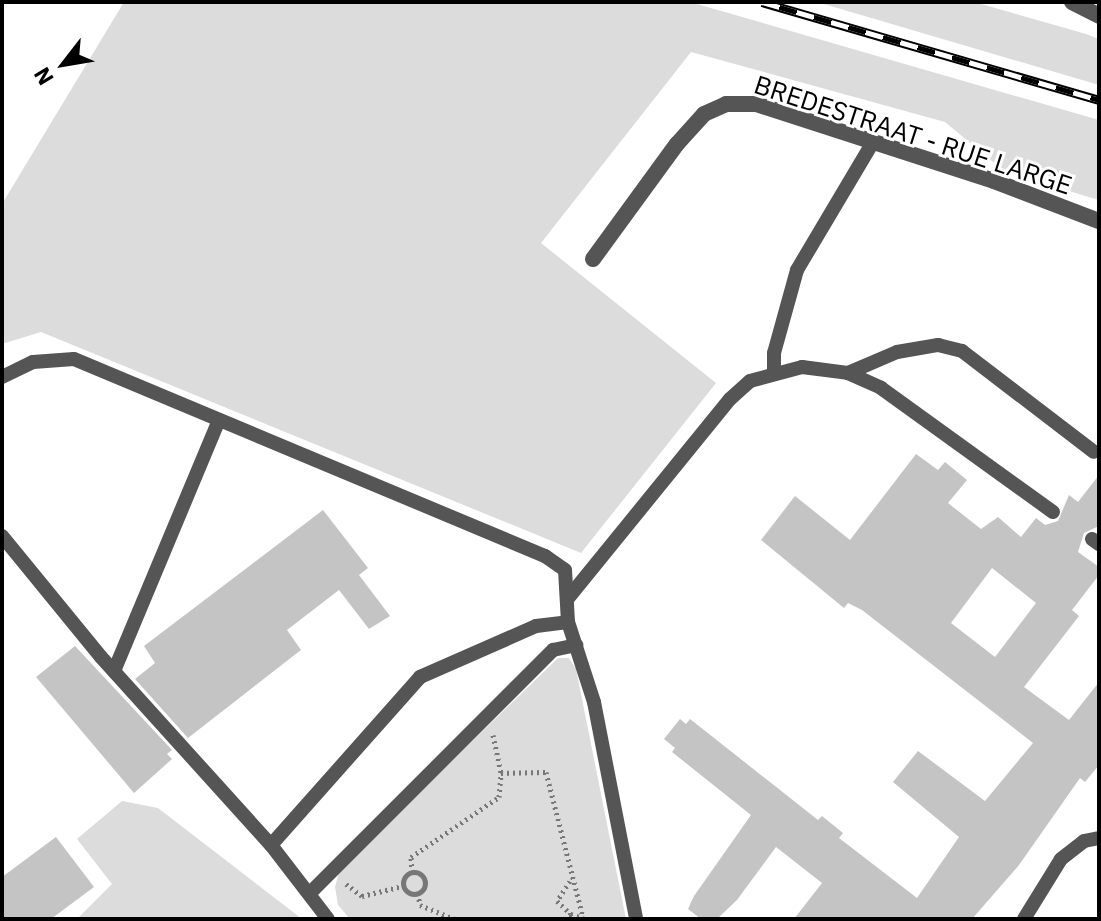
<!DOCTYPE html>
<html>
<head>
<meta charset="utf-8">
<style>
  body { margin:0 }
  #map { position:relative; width:1101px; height:921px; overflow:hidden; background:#fff; font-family:"IBM Plex Sans",sans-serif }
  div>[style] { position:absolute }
  .green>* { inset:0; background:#dcdcdc }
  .building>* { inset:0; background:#c4c4c4 }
  .path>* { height:5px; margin-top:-2.5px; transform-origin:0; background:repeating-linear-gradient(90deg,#777 0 2px,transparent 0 6px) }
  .path>.ring { margin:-2.5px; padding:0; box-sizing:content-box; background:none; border:5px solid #777; border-radius:50% }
  .service>* { height:14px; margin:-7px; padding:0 7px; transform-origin:7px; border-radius:7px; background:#555 }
  .minor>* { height:16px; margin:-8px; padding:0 8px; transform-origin:8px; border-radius:8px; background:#555 }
  .rail>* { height:9px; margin-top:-4.5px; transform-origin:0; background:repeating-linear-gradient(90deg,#fff 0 18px,#000 0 36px); box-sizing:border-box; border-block:2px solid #000 }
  span { translate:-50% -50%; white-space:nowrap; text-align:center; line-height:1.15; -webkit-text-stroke:6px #fff; paint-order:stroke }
  .street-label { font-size:26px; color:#000 }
  .frame { position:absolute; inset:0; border:4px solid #000; pointer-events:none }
  .north { position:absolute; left:24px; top:24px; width:80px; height:80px; -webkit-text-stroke:6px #fff; paint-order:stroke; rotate:239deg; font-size:22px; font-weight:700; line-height:32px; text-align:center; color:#000 }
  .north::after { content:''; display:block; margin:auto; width:28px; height:36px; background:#000; clip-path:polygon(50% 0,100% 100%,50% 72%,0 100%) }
</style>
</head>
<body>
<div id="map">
  <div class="green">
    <i style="clip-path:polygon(124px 2px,690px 2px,1099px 120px,1099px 200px,1005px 172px,945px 122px,691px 52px,541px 243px,716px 383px,581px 553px,41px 332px,2px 344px,2px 204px)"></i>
    <i style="clip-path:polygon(817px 2px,974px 2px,1086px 34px,1099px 39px,1099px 85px)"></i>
    <i style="clip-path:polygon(558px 658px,569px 658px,576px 669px,626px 919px,350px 919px,338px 905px,335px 887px,340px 869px)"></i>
    <i style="clip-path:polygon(122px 801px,158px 808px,302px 919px,77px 919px,112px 884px,77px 839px)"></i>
  </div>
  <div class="building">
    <i style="clip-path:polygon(evenodd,916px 454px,938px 470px,945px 462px,967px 480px,948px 503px,981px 529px,998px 517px,1021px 537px,1036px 518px,1045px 525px,1058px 521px,1069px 495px,1078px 502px,1099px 475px,1099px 526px,1084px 533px,1078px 552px,1099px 567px,1099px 575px,1072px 610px,1079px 616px,1024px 687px,1069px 720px,1099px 682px,1099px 765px,1085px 782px,1080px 778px,1019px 865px,972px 919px,794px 919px,822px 883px,776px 847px,737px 900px,717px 919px,701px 919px,688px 909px,694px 896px,751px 815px,672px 752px,675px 748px,664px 739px,680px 719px,686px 724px,690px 719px,818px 820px,822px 816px,843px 833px,839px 838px,917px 898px,959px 837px,893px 782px,918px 751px,985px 801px,1033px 743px,862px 610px,848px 603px,844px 608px,761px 540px,795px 496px,850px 540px,916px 454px,992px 568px,1036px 603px,995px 657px,951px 623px,992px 568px)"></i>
    <i style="clip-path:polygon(323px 510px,368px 568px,359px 575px,390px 616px,369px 629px,339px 590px,287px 630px,301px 650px,188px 738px,135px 679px,155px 663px,144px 646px)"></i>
    <i style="clip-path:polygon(75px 646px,172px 750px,167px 754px,172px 759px,134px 793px,36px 677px)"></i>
    <i style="clip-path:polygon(56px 837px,94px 887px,51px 919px,2px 919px,2px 877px)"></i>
  </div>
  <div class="path">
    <i style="left:493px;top:735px;width:39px;rotate:78deg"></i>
    <i style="left:412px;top:872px;width:15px;rotate:-94deg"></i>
    <i style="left:411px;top:857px;width:107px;rotate:-34.3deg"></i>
    <i style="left:499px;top:797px;width:24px;rotate:-85deg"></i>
    <i style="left:501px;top:773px;width:45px;rotate:-1.3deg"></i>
    <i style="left:546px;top:772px;width:150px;rotate:75.7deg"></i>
    <i class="ring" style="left:403px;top:872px;width:17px;height:17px"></i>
    <i style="left:570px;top:881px;width:24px;rotate:123deg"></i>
    <i style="left:557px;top:901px;width:19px;rotate:43deg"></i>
    <i style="left:346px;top:884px;width:20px;rotate:37deg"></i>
    <i style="left:362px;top:896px;width:42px;rotate:-13.7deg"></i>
    <i style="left:418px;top:893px;width:12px;rotate:81deg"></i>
    <i style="left:420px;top:905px;width:37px;rotate:22deg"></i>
    <i style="left:564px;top:919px;width:9px;rotate:-36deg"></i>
    <i style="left:571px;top:914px;width:15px;rotate:20deg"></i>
  </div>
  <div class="service">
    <i style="left:848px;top:373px;width:53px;rotate:-23.2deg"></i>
    <i style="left:897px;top:352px;width:42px;rotate:-9.7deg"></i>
    <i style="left:938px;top:345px;width:25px;rotate:14deg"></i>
    <i style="left:962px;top:351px;width:166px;rotate:37.4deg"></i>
    <i style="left:774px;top:374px;width:21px;rotate:-90deg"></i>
    <i style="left:774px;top:353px;width:86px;rotate:-74.5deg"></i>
    <i style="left:797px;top:270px;width:149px;rotate:-59.3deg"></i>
    <i style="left:2px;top:377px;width:34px;rotate:-26deg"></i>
    <i style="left:33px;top:362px;width:41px;rotate:-4.2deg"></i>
    <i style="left:74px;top:359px;width:511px;rotate:22.7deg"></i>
    <i style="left:545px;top:556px;width:24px;rotate:35deg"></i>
    <i style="left:565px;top:570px;width:52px;rotate:86.7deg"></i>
    <i style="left:568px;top:622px;width:84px;rotate:72deg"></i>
    <i style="left:594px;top:702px;width:221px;rotate:79deg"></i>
    <i style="left:2px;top:536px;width:156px;rotate:50.7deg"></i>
    <i style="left:101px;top:657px;width:253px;rotate:47.9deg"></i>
    <i style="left:271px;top:845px;width:93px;rotate:52.4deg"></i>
    <i style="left:1092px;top:539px;width:9px;rotate:36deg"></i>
    <i style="left:569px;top:597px;width:255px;rotate:-50.9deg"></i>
    <i style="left:730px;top:399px;width:27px;rotate:-42deg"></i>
    <i style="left:750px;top:381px;width:54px;rotate:-15.1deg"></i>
    <i style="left:802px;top:367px;width:46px;rotate:7.4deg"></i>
    <i style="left:848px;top:373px;width:36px;rotate:24deg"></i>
    <i style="left:881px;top:388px;width:212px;rotate:35.8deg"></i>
    <i style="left:114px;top:671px;width:270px;rotate:-67.3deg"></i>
    <i style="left:271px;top:845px;width:225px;rotate:-48.4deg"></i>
    <i style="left:420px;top:677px;width:127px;rotate:-23.7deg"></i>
    <i style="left:536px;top:626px;width:32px;rotate:-7deg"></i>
    <i style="left:310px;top:893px;width:344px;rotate:-45deg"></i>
    <i style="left:553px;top:650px;width:24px;rotate:-12deg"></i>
    <i style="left:1024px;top:919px;width:70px;rotate:-58.3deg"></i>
    <i style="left:1061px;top:859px;width:29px;rotate:-38deg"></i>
    <i style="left:1084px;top:841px;width:15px;rotate:-11deg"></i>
  </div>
  <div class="minor">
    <i style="left:1072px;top:2px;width:30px;rotate:27deg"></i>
    <i style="left:593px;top:259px;width:142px;rotate:-53.9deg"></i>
    <i style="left:677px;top:144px;width:40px;rotate:-48deg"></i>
    <i style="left:704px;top:114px;width:24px;rotate:-24deg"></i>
    <i style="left:726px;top:104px;width:30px"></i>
    <i style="left:756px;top:104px;width:250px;rotate:17.9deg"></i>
    <i style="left:994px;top:181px;width:112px;rotate:20.9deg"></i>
  </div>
  <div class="rail">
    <i style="left:762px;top:2px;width:351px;rotate:16.2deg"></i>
  </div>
  <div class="street-label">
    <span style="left:913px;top:135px;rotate:18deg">BREDESTRAAT - RUE LARGE</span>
  </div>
  <div class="frame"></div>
  <div class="north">N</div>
</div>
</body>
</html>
